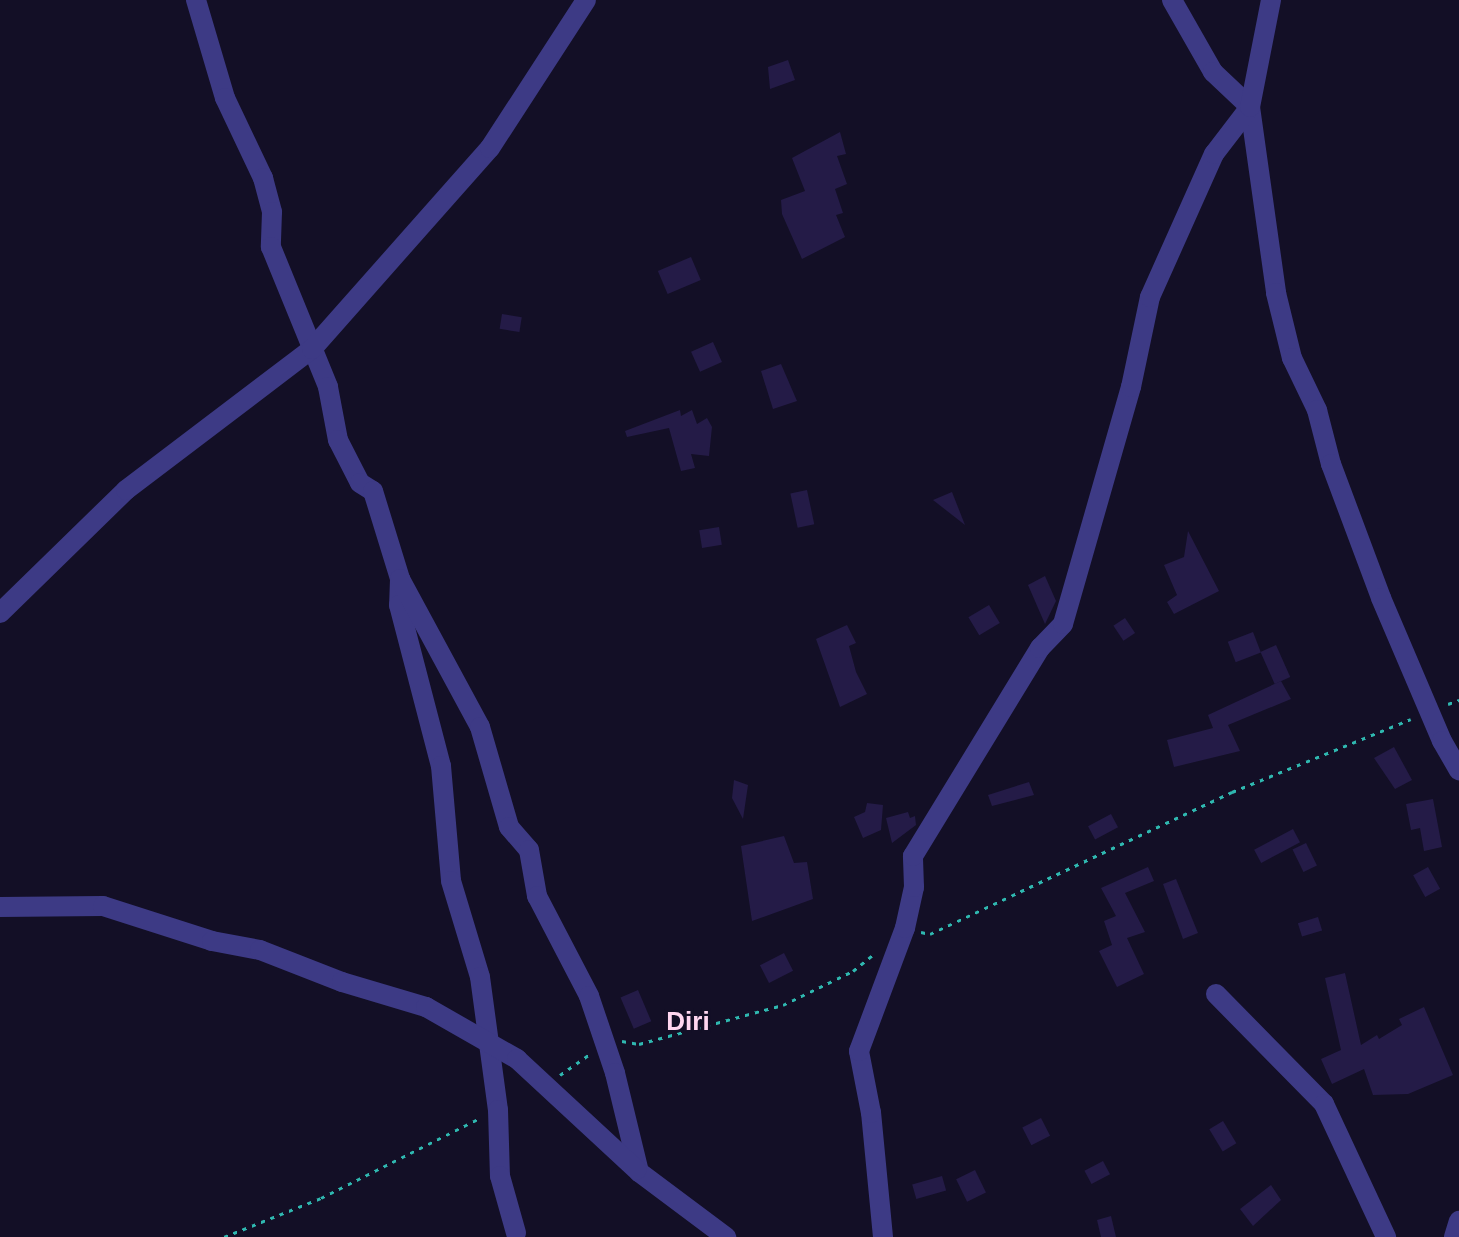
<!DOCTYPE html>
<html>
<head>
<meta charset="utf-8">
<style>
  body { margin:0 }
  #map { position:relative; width:1459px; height:1237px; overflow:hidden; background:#130f26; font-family:Helvetica,sans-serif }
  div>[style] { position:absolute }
  .building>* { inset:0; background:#241b47; transform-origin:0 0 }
  .path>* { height:3px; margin-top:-1.5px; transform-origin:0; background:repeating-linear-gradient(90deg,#2fb8b0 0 4px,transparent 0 10px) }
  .minor>* { height:20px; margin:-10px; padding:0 10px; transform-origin:10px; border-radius:10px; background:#3d3a85 }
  span { translate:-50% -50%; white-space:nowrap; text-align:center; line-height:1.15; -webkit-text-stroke:6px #130f26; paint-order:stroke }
  .quarter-label { font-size:26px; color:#ffd6f0; font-weight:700 }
</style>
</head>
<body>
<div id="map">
  <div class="building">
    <i style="clip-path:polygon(788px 60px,795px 80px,770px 89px,768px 67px)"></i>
    <i style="clip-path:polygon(840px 132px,846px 154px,837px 156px,847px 184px,835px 189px,843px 213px,836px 215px,845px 237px,802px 259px,782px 214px,781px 200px,805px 191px,792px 158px)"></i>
    <i style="left:691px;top:257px;width:25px;height:36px;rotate:67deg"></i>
    <i style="left:502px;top:314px;width:20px;height:15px;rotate:9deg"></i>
    <i style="left:713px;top:342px;width:22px;height:24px;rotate:66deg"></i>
    <i style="clip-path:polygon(781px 364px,797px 401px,773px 409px,761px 371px)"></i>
    <i style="clip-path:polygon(680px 410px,681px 416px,692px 410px,697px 424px,707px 418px,712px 427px,709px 456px,691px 454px,695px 468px,681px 471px,669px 428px,627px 437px,625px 431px)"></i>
    <i style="left:807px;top:490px;width:35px;height:17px;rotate:78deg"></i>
    <i style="clip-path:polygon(952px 492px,965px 525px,933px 500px)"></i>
    <i style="left:719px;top:527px;width:18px;height:20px;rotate:81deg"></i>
    <i style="clip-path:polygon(1188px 531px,1219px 591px,1174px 614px,1167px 602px,1177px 595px,1164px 565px,1184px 557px)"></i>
    <i style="clip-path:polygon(1045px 576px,1056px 601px,1045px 624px,1028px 585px)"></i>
    <i style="left:989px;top:605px;width:21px;height:24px;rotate:59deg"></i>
    <i style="left:1125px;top:618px;width:18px;height:14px;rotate:56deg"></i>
    <i style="clip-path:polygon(847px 625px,856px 643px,849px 646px,856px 672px,867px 694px,840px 707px,816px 639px)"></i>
    <i style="left:1253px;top:632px;width:22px;height:27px;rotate:69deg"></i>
    <i style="left:1276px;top:645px;width:35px;height:17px;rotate:66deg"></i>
    <i style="clip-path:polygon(1281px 681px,1291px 699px,1228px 725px,1240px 751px,1174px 767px,1167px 740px,1213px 728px,1208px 715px)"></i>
    <i style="clip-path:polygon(1394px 747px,1412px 780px,1395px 789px,1374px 758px)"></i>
    <i style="clip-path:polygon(734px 780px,748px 785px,743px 819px,732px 798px)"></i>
    <i style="clip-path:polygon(1029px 782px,1034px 795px,992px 806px,988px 795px)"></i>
    <i style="clip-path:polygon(1433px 799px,1442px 847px,1424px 851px,1420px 828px,1411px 830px,1406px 804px)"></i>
    <i style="clip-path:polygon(867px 803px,883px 805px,881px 830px,863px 838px,854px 817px,865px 812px)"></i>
    <i style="clip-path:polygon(908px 812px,910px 818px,915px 816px,916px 825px,892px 843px,886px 818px)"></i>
    <i style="left:1111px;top:814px;width:15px;height:26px;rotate:62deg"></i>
    <i style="left:1293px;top:829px;width:15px;height:44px;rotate:62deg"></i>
    <i style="clip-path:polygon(784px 836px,794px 863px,807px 862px,813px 899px,752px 921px,741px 846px)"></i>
    <i style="left:1306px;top:843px;width:25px;height:15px;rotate:64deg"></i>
    <i style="clip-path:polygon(1148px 867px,1154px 881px,1125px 893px,1145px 932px,1127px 938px,1144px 974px,1117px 987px,1099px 951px,1112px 945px,1104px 921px,1116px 916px,1101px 888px)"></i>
    <i style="left:1428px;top:867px;width:25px;height:17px;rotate:61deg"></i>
    <i style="clip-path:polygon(1176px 879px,1198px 933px,1183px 939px,1163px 884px)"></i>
    <i style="left:1318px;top:917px;width:14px;height:21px;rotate:73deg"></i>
    <i style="left:784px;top:953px;width:20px;height:27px;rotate:63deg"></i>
    <i style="clip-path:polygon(1345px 973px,1361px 1045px,1377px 1035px,1379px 1039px,1402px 1025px,1399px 1019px,1424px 1007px,1453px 1075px,1408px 1094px,1373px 1095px,1364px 1069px,1332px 1084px,1321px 1059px,1341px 1050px,1325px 978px)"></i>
    <i style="left:638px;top:990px;width:34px;height:19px;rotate:67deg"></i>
    <i style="left:1041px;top:1118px;width:20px;height:21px;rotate:63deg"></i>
    <i style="left:1223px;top:1121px;width:26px;height:16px;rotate:59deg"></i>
    <i style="left:1103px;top:1161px;width:15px;height:21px;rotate:62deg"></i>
    <i style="left:975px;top:1170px;width:25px;height:21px;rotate:64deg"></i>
    <i style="left:942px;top:1176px;width:15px;height:31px;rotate:74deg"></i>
    <i style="clip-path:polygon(1271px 1185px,1281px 1200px,1253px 1226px,1240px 1209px)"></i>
    <i style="clip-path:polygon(1111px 1216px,1116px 1237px,1101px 1237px,1097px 1220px)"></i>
  </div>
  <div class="path">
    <i style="left:1448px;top:704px;width:12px;rotate:-20deg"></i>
    <i style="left:921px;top:932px;width:9px;rotate:13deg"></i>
    <i style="left:930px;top:934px;width:334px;rotate:-25.2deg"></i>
    <i style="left:1232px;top:792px;width:193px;rotate:-22.2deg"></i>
    <i style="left:622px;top:1041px;width:17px;rotate:10deg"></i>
    <i style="left:639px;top:1044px;width:149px;rotate:-15.2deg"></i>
    <i style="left:783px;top:1005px;width:78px;rotate:-25.9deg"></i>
    <i style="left:853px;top:971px;width:28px;rotate:-39deg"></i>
    <i style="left:560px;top:1075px;width:37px;rotate:-35deg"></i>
    <i style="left:224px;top:1237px;width:105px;rotate:-21.9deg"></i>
    <i style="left:321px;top:1198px;width:178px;rotate:-26.7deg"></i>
  </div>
  <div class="minor">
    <i style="left:196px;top:0;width:102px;rotate:73.5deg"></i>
    <i style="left:225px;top:98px;width:89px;rotate:64.6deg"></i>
    <i style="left:263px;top:178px;width:35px;rotate:75deg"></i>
    <i style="left:272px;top:212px;width:35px;rotate:92deg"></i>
    <i style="left:271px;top:247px;width:151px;rotate:67.8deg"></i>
    <i style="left:328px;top:387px;width:54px;rotate:79.3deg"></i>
    <i style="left:338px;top:440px;width:48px;rotate:62.9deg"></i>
    <i style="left:360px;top:483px;width:15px;rotate:32deg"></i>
    <i style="left:373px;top:491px;width:92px;rotate:72.9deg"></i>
    <i style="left:400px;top:579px;width:26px;rotate:92deg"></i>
    <i style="left:399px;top:605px;width:166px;rotate:75.4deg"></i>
    <i style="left:441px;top:766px;width:115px;rotate:85deg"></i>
    <i style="left:451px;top:881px;width:100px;rotate:73.2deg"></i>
    <i style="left:480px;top:977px;width:134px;rotate:82.3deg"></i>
    <i style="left:498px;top:1110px;width:66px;rotate:88.3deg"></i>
    <i style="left:500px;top:1176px;width:59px;rotate:74.3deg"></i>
    <i style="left:1172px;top:0;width:83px;rotate:60.3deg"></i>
    <i style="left:1213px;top:72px;width:51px;rotate:43.4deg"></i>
    <i style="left:1250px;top:107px;width:188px;rotate:82deg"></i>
    <i style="left:1276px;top:293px;width:67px;rotate:76.2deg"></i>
    <i style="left:1292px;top:358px;width:58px;rotate:64.3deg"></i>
    <i style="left:1317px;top:410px;width:56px;rotate:75.5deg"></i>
    <i style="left:1331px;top:464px;width:143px;rotate:69.5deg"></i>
    <i style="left:1381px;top:598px;width:155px;rotate:66.9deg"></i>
    <i style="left:1442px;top:741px;width:34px;rotate:60deg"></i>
    <i style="left:400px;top:579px;width:168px;rotate:61.6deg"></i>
    <i style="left:480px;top:727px;width:104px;rotate:73.8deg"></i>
    <i style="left:509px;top:827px;width:30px;rotate:49deg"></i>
    <i style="left:529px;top:850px;width:47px;rotate:80.1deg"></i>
    <i style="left:537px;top:896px;width:113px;rotate:62.5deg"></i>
    <i style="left:589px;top:996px;width:81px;rotate:71.3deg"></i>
    <i style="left:615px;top:1073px;width:102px;rotate:76.4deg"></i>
    <i style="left:639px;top:1172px;width:109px;rotate:36.8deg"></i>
    <i style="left:0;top:613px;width:176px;rotate:-44.3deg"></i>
    <i style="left:126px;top:490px;width:233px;rotate:-37.2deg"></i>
    <i style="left:312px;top:349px;width:268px;rotate:-48.5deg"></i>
    <i style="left:490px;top:148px;width:176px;rotate:-57deg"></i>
    <i style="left:0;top:907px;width:103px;rotate:-0.6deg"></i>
    <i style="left:103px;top:906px;width:114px;rotate:17.8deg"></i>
    <i style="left:212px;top:941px;width:49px;rotate:10.6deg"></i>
    <i style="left:260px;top:950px;width:88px;rotate:21.3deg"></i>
    <i style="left:342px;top:982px;width:88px;rotate:16.6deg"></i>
    <i style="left:426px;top:1007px;width:105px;rotate:29.7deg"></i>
    <i style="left:517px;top:1059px;width:163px;rotate:42.8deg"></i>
    <i style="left:1216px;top:994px;width:154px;rotate:45.5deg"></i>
    <i style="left:1324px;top:1104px;width:147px;rotate:65deg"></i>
    <i style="left:883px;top:1237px;width:125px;rotate:-95.5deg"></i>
    <i style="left:871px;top:1113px;width:63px;rotate:-101deg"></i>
    <i style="left:859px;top:1051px;width:131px;rotate:-69.5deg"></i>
    <i style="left:905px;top:928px;width:42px;rotate:-77.6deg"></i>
    <i style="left:914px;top:887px;width:31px;rotate:-92deg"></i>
    <i style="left:913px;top:856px;width:244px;rotate:-58.6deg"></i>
    <i style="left:1040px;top:648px;width:33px;rotate:-46deg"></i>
    <i style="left:1063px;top:624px;width:247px;rotate:-74deg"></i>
    <i style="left:1131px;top:387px;width:92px;rotate:-78.1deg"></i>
    <i style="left:1150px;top:297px;width:157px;rotate:-65.9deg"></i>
    <i style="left:1214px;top:154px;width:59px;rotate:-52.5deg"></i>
    <i style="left:1250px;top:107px;width:109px;rotate:-78.9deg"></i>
    <i style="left:1454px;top:1237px;width:17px;rotate:-73deg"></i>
  </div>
  <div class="quarter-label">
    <span style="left:688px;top:1022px">Diri</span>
  </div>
</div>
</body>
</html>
